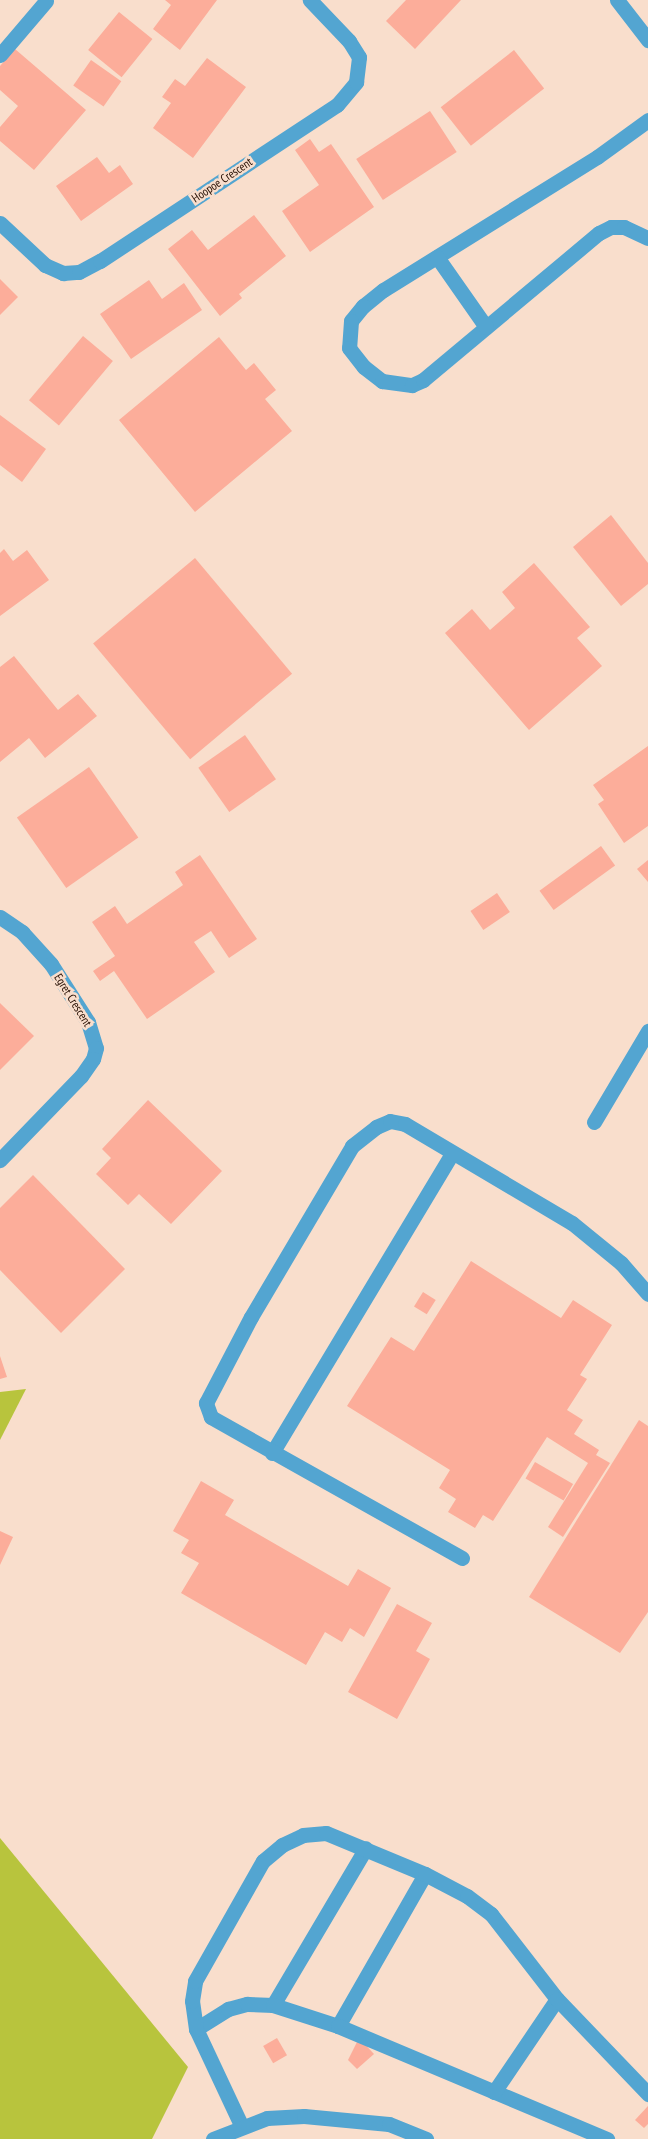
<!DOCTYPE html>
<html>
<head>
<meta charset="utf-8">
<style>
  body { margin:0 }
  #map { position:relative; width:648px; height:2139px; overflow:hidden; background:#f9decc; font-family:"PT Sans Narrow",sans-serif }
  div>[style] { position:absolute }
  .green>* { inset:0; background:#b8c43d }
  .building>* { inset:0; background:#fcad9a; transform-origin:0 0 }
  .minor>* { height:15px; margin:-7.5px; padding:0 7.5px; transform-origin:7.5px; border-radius:7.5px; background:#53a5d1 }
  span { translate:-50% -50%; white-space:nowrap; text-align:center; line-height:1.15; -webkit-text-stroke:5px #f9decc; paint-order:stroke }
  .street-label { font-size:12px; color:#240d00 }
</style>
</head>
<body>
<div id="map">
  <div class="green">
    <i style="clip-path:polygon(26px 1389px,0 1440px,0 1392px)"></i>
    <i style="clip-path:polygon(0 1838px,188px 2067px,152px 2139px,0 2139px)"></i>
  </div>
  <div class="building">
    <i style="clip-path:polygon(165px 0,217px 0,180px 50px,153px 29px,171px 5px)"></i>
    <i style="clip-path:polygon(406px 0,461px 0,415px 49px,386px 21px)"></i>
    <i style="left:119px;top:12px;width:43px;height:49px;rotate:39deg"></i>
    <i style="clip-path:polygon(15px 49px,86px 110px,34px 170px,0 141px,0 127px,18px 106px,0 90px,0 66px)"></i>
    <i style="left:514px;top:50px;width:49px;height:93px;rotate:52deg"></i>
    <i style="clip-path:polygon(207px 58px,246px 87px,193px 158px,153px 128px,171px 103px,162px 97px,175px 79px,185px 86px)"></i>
    <i style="left:91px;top:60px;width:37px;height:31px;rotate:35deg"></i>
    <i style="left:430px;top:111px;width:49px;height:88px;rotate:57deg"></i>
    <i style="clip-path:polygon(310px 139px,319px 152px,331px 144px,374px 207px,310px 252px,282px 211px,319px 185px,295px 150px)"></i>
    <i style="clip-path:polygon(97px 157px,109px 173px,120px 165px,133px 184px,81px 221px,56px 186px)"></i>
    <i style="clip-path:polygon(254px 215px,286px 256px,239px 294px,242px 298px,220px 316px,168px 249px,192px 230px,208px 250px)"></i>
    <i style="clip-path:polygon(0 279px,18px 297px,0 315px)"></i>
    <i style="clip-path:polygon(149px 280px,162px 299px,184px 283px,202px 310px,131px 359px,100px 314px)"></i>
    <i style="left:83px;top:336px;width:39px;height:84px;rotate:40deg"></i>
    <i style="clip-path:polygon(219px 337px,246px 370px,254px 363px,276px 390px,265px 399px,292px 431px,195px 512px,119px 420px)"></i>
    <i style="clip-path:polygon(0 415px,46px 449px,22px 482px,0 465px)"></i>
    <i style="clip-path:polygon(611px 515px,648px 563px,648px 584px,621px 606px,573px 547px)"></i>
    <i style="clip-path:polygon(4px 549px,13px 561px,27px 550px,49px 580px,0 616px,0 553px)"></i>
    <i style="left:195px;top:558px;width:151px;height:133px;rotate:50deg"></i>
    <i style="clip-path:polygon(534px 563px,590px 627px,577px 638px,602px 666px,529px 730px,445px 633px,472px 609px,490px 630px,515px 608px,502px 592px)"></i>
    <i style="clip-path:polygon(14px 656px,58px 710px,78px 694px,97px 716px,45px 758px,29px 738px,0 762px,0 667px)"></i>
    <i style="left:245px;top:735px;width:54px;height:57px;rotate:55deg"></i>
    <i style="clip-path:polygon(648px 746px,648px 826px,624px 843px,598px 804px,604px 800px,593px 785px)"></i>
    <i style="left:89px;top:767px;width:86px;height:88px;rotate:55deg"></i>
    <i style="left:601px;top:846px;width:24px;height:76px;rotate:54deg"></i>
    <i style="clip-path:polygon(200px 855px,257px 939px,229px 958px,211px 931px,194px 942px,215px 972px,147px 1019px,114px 971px,100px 981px,93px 971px,115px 956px,92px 922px,115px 906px,127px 924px,183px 885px,175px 872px)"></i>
    <i style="clip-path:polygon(648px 860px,648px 882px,637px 869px)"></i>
    <i style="left:497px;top:893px;width:23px;height:32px;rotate:56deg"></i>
    <i style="clip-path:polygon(0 1003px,34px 1036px,0 1070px)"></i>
    <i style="clip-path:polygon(148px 1100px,222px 1171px,171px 1224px,139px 1194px,128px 1205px,96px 1174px,111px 1158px,102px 1149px)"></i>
    <i style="clip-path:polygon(33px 1175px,125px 1269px,61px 1333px,0 1270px,0 1208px)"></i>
    <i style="clip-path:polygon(471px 1261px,561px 1318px,573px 1300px,612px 1325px,580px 1375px,587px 1379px,567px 1410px,583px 1420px,574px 1434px,599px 1450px,596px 1455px,610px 1463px,563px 1537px,548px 1527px,588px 1463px,547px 1437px,493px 1521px,483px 1515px,475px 1528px,448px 1512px,456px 1499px,439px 1488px,450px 1470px,347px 1406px,391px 1337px,414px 1351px)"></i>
    <i style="left:423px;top:1292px;width:15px;height:17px;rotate:32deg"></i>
    <i style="clip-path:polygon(0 1356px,7px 1377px,0 1379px)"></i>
    <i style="clip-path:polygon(639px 1420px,648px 1426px,648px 1612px,620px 1653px,529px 1597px)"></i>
    <i style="left:535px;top:1462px;width:44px;height:19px;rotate:30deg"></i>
    <i style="clip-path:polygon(201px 1481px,234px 1500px,225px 1515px,348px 1586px,358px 1569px,391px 1588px,364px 1637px,350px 1628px,342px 1642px,325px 1632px,306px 1665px,181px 1593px,199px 1563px,181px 1553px,189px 1540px,173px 1531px)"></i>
    <i style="clip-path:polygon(0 1531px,13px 1537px,0 1565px)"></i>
    <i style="clip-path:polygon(397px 1604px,432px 1623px,416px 1651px,430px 1659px,397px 1719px,348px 1692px)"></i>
    <i style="left:277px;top:2038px;width:20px;height:16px;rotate:60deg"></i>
    <i style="clip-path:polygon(359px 2038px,374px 2054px,357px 2069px,348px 2060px)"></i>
    <i style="clip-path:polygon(648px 2106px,648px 2124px,644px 2128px,635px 2120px)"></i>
  </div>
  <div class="minor">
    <i style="left:617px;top:0;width:51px;rotate:52.2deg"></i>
    <i style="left:0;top:55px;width:71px;rotate:-49.6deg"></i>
    <i style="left:648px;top:120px;width:63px;rotate:144deg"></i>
    <i style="left:597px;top:157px;width:252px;rotate:148.1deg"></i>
    <i style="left:383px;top:290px;width:26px;rotate:141deg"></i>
    <i style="left:363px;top:306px;width:19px;rotate:129deg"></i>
    <i style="left:351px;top:321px;width:27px;rotate:94deg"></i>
    <i style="left:349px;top:348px;width:24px;rotate:52deg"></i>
    <i style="left:364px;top:367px;width:23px;rotate:38deg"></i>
    <i style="left:382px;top:381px;width:30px;rotate:8deg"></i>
    <i style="left:412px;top:385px;width:12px;rotate:-24deg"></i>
    <i style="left:423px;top:380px;width:229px;rotate:-39.9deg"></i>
    <i style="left:599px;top:233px;width:13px;rotate:-27deg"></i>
    <i style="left:611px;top:227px;width:13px"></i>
    <i style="left:624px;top:227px;width:26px;rotate:25deg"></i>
    <i style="left:0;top:223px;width:62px;rotate:43deg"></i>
    <i style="left:45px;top:265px;width:20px;rotate:24deg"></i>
    <i style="left:63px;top:273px;width:16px;rotate:-4deg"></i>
    <i style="left:79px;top:272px;width:24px;rotate:-28deg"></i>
    <i style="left:100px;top:261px;width:284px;rotate:-33.4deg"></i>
    <i style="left:337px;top:105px;width:30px;rotate:-50deg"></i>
    <i style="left:356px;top:82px;width:25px;rotate:-83deg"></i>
    <i style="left:359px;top:57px;width:19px;rotate:-122deg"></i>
    <i style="left:349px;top:41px;width:57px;rotate:-133.6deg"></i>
    <i style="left:437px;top:257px;width:85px;rotate:55deg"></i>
    <i style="left:0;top:917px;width:27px;rotate:34deg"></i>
    <i style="left:22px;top:932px;width:43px;rotate:47.8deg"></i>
    <i style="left:51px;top:964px;width:69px;rotate:57.5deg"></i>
    <i style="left:88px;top:1022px;width:27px;rotate:73deg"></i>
    <i style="left:96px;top:1048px;width:11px;rotate:105deg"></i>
    <i style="left:93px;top:1059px;width:21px;rotate:125deg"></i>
    <i style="left:81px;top:1076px;width:117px;rotate:134deg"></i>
    <i style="left:594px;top:1122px;width:106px;rotate:-59.3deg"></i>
    <i style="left:272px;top:1453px;width:350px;rotate:-59deg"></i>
    <i style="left:462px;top:1558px;width:288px;rotate:-150.7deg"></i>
    <i style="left:211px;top:1417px;width:15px;rotate:-110deg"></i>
    <i style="left:206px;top:1403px;width:97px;rotate:-62.4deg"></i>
    <i style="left:251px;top:1317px;width:199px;rotate:-59.4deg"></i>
    <i style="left:352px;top:1146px;width:31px;rotate:-38deg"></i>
    <i style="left:376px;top:1127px;width:15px;rotate:-23deg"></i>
    <i style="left:390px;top:1121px;width:15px;rotate:11deg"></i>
    <i style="left:405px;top:1124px;width:194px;rotate:30.7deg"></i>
    <i style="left:572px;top:1223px;width:63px;rotate:39.2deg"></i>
    <i style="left:621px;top:1263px;width:41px;rotate:48.9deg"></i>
    <i style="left:273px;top:2005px;width:182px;rotate:-59.4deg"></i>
    <i style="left:338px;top:2026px;width:175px;rotate:-60.2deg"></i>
    <i style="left:196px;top:2029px;width:38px;rotate:-32deg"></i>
    <i style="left:228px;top:2009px;width:20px;rotate:-15deg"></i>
    <i style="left:247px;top:2004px;width:26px;rotate:2deg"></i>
    <i style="left:273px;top:2005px;width:68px;rotate:17.9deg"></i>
    <i style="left:338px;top:2026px;width:292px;rotate:22.8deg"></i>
    <i style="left:494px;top:2092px;width:112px;rotate:-55.9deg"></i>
    <i style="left:242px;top:2127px;width:108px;rotate:-115.1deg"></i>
    <i style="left:196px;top:2029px;width:28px;rotate:-98deg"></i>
    <i style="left:192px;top:2001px;width:20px;rotate:-81deg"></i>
    <i style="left:195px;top:1981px;width:138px;rotate:-60.5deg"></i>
    <i style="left:263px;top:1861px;width:25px;rotate:-40deg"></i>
    <i style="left:282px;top:1845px;width:23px;rotate:-25deg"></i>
    <i style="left:303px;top:1835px;width:23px;rotate:-5deg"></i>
    <i style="left:326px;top:1833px;width:107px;rotate:22.5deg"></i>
    <i style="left:425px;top:1874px;width:47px;rotate:27.6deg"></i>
    <i style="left:467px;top:1896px;width:30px;rotate:37deg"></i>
    <i style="left:491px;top:1914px;width:108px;rotate:52.2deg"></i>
    <i style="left:557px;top:1999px;width:132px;rotate:46.2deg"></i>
    <i style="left:213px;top:2139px;width:58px;rotate:-21.3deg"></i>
    <i style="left:267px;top:2118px;width:37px;rotate:-3deg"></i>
    <i style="left:304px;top:2116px;width:85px;rotate:5.4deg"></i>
    <i style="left:389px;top:2124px;width:40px;rotate:22deg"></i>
  </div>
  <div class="street-label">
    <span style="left:222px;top:180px;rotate:-34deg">Hoopoe Crescent</span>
    <span style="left:73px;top:1000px;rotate:58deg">Egret Crescent</span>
  </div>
</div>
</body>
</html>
